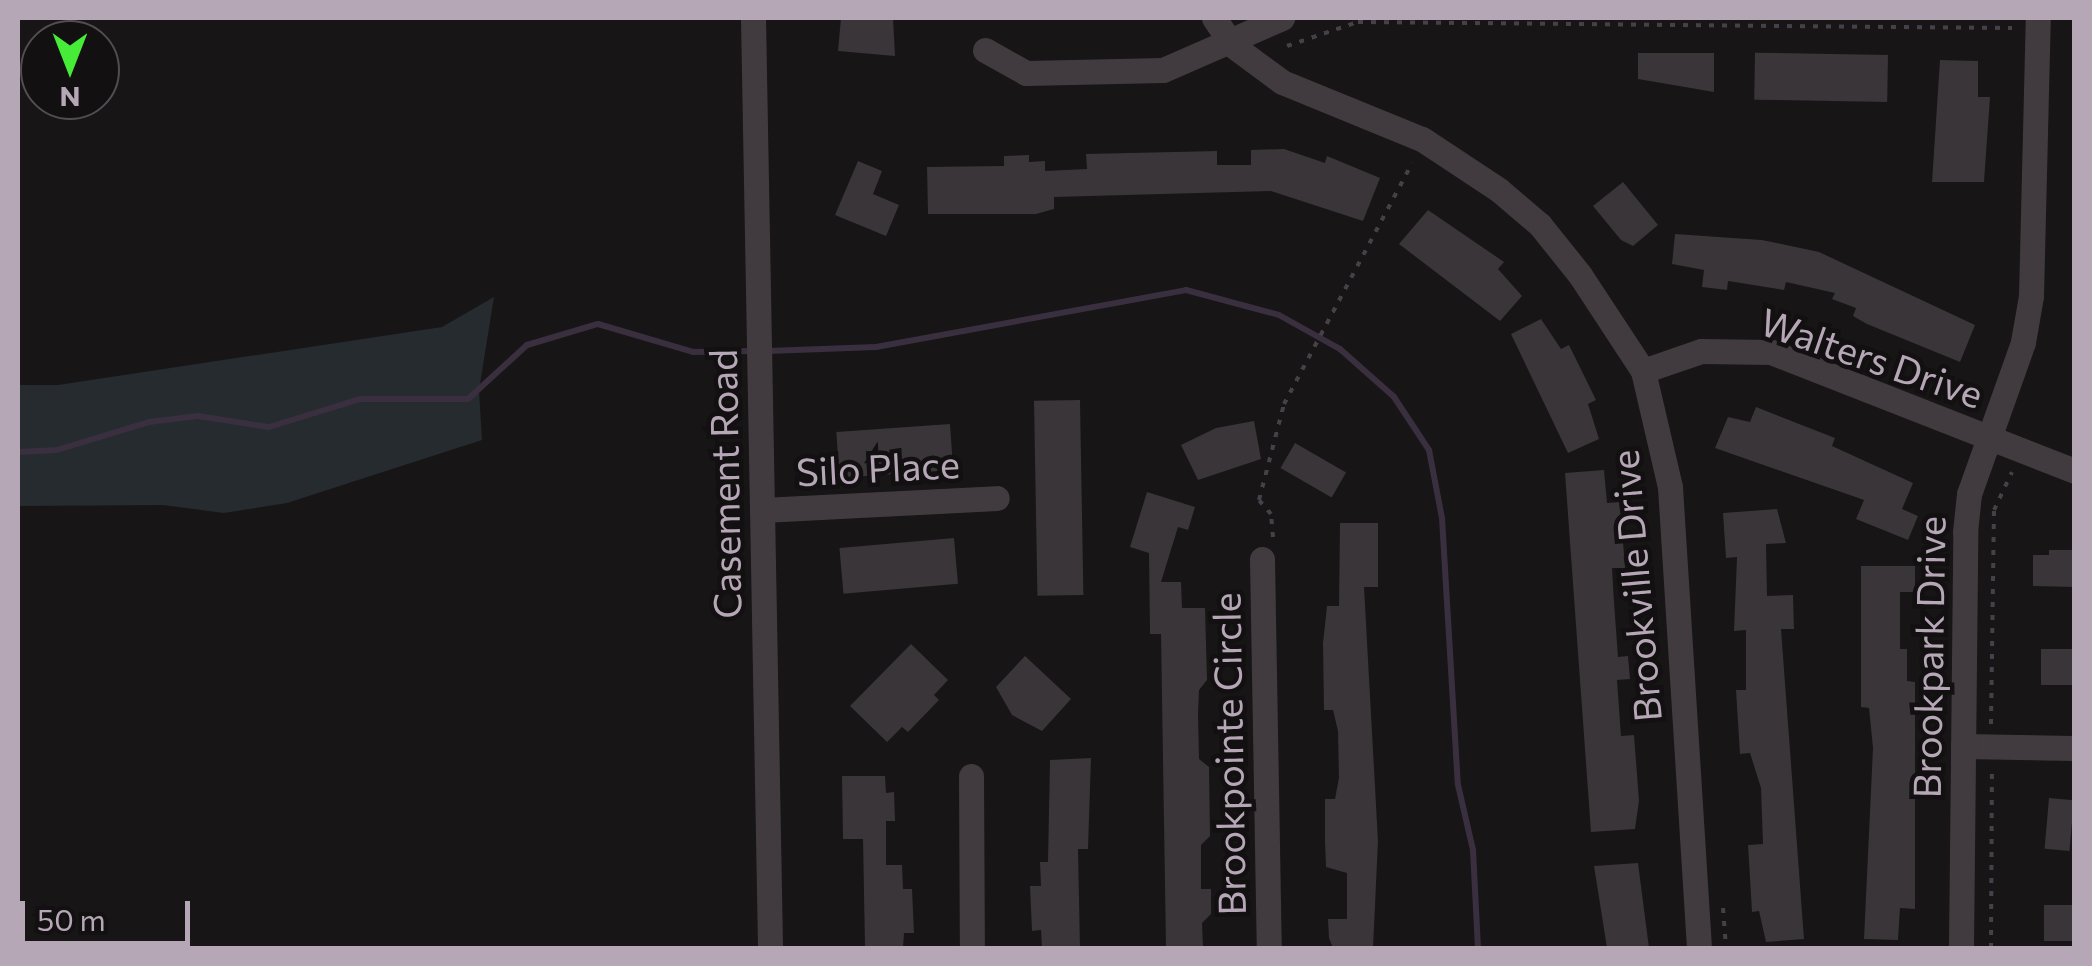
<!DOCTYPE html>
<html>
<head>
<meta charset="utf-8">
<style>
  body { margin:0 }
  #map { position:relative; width:2092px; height:966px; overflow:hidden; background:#171516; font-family:Commissioner,sans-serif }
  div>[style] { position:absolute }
  .green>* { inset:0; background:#252b2f }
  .stream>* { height:6px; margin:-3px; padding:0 3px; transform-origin:3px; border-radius:3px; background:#3a2f3f }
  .building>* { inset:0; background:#393538; transform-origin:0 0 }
  .path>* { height:4px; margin-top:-2px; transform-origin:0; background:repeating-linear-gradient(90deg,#474048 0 5px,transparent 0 13px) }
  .minor>* { height:25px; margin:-12.5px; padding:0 12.5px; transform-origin:12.5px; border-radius:12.5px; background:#413b40 }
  span { translate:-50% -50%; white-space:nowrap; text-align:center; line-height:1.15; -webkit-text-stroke:9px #121011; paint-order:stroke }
  .street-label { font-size:38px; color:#b6a7b7 }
  .frame { position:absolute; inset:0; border:20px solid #b6a7b7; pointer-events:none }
  .north { position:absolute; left:20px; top:20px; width:100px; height:100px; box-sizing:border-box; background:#121011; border:2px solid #544c53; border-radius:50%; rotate:180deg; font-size:28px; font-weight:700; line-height:40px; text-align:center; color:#b6a7b7 }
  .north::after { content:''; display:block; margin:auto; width:35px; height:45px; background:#46ec38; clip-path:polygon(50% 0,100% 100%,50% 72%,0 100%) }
  .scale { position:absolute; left:20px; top:901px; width:170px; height:45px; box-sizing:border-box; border:5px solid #b6a7b7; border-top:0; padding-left:12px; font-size:30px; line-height:35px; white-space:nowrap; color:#b6a7b7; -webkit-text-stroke:8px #121011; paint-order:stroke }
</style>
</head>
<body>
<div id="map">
  <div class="green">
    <i style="clip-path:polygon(494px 297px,479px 390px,482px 440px,287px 503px,224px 513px,163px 505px,18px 506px,18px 385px,58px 385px,442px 327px)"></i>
  </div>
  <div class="stream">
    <i style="left:768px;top:351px;width:108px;rotate:-2.1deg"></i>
    <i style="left:876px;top:347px;width:315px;rotate:-10.4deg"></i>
    <i style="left:1186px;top:290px;width:96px;rotate:15deg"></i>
    <i style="left:1279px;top:315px;width:70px;rotate:29.1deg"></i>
    <i style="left:1340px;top:349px;width:72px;rotate:41.6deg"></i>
    <i style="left:1394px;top:397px;width:64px;rotate:56.6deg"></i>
    <i style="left:1429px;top:450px;width:69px;rotate:79.2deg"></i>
    <i style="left:1442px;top:518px;width:267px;rotate:86.6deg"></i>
    <i style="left:1458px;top:785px;width:67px;rotate:77deg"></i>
    <i style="left:1473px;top:850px;width:98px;rotate:87.1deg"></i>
    <i style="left:18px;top:452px;width:39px;rotate:-3deg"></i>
    <i style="left:57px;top:450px;width:96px;rotate:-16.9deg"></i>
    <i style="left:149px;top:422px;width:49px;rotate:-7deg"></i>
    <i style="left:198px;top:416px;width:72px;rotate:8.8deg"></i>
    <i style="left:269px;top:427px;width:95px;rotate:-17.1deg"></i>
    <i style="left:360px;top:399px;width:108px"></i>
    <i style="left:468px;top:399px;width:80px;rotate:-42.5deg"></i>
    <i style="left:527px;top:345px;width:74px;rotate:-16.5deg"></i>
    <i style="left:598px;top:324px;width:99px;rotate:16.4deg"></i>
    <i style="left:693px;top:352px;width:62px;rotate:-0.9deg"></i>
  </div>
  <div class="building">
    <i style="clip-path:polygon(841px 18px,893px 18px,895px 56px,838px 51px)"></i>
    <i style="clip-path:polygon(1638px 53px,1714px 53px,1714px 92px,1638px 79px)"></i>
    <i style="left:1888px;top:55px;width:47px;height:133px;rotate:91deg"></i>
    <i style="clip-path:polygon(1940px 60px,1978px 61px,1978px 97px,1990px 97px,1984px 182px,1932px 182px)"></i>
    <i style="clip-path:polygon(1284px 149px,1325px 163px,1327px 156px,1380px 178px,1363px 221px,1271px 191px,1054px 197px,1054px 209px,1036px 214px,928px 214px,927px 167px,1004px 166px,1004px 156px,1029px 155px,1029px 162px,1045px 161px,1045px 171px,1087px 169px,1086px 154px,1217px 151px,1217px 165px,1251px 165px,1251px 150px)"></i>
    <i style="clip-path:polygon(858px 161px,882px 171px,873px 194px,899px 205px,886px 236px,835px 215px)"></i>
    <i style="clip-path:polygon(1623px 182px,1658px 225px,1633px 246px,1621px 240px,1593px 206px)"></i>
    <i style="clip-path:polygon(1428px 210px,1504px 262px,1498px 269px,1522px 296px,1500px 321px,1399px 244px)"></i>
    <i style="clip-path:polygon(1675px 234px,1762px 240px,1819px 252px,1975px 325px,1960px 362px,1867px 324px,1853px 316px,1856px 308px,1832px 299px,1835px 293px,1786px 282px,1784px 290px,1728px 281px,1727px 290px,1702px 287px,1704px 270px,1672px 264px)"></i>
    <i style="clip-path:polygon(1541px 319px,1561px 349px,1569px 345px,1596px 400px,1588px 404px,1599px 439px,1568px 453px,1511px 334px)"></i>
    <i style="left:1080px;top:400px;width:195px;height:46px;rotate:89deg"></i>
    <i style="clip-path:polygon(1756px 407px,1835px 438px,1832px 446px,1913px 483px,1902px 509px,1918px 516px,1908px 540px,1856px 519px,1864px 500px,1715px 448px,1728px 417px,1750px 422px)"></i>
    <i style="clip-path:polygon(1254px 421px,1261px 459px,1198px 480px,1181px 445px,1216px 428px)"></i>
    <i style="left:950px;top:424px;width:46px;height:114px;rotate:86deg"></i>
    <i style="left:1295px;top:443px;width:59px;height:29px;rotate:30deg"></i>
    <i style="clip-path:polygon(1604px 470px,1607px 503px,1620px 502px,1625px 568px,1612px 568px,1614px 602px,1618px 657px,1628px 656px,1630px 679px,1617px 680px,1621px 736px,1634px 735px,1639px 801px,1635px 829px,1591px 832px,1565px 473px)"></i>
    <i style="clip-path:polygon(1147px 492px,1195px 507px,1188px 530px,1178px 527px,1161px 582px,1181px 582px,1182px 608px,1205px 608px,1207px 680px,1199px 690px,1198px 714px,1199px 759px,1209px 767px,1210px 836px,1201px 845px,1201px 889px,1211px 889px,1211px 914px,1202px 923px,1203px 947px,1166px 948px,1161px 634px,1150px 634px,1149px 553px,1130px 547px)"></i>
    <i style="clip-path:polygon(1777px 509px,1786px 543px,1766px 544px,1767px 596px,1793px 595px,1794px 629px,1781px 629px,1804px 939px,1766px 942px,1759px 911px,1752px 912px,1748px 845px,1763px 844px,1761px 788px,1750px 753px,1740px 754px,1736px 690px,1746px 690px,1746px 630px,1734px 631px,1737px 557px,1726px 558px,1723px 513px)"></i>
    <i style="clip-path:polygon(1340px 523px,1378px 523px,1378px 587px,1364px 587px,1378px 841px,1373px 948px,1333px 948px,1329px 938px,1328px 919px,1347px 919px,1347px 873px,1326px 867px,1325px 842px,1325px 799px,1335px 799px,1339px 778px,1338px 731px,1333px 710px,1324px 710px,1323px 643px,1327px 606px,1339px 606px)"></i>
    <i style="left:954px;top:538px;width:46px;height:115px;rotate:85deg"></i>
    <i style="clip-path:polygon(2049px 550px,2074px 550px,2074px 587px,2033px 586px,2033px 555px,2049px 555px)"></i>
    <i style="clip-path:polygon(1861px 566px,1915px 566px,1915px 592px,1900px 592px,1900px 649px,1907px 649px,1907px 681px,1915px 682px,1915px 909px,1900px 908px,1898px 940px,1864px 939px,1873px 748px,1869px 708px,1861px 707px)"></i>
    <i style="clip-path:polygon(911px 644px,948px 680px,934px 695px,939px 700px,908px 732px,902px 727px,887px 742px,850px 706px)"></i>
    <i style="left:2041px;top:649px;width:33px;height:36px"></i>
    <i style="clip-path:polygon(1025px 656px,1071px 699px,1042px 731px,1012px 715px,996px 687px)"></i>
    <i style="clip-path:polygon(1091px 758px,1088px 849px,1078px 849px,1080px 948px,1042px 948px,1041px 930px,1032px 931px,1030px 886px,1041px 886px,1040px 862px,1048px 862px,1050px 760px)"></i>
    <i style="clip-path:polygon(842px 776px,885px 776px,886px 793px,894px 792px,895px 821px,886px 821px,886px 865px,902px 865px,903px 889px,912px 889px,914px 933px,904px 933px,903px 948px,865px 948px,863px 839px,843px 839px)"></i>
    <i style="left:2049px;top:798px;width:25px;height:51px;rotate:5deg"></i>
    <i style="clip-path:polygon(1638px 863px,1649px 948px,1607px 948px,1594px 866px)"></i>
    <i style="left:2044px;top:905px;width:30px;height:36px"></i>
  </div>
  <div class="path">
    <i style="left:1287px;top:46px;width:75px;rotate:-18.7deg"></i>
    <i style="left:1358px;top:22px;width:654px;rotate:0.53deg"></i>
    <i style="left:1273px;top:537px;width:23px;rotate:-95deg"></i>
    <i style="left:1271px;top:514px;width:18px;rotate:-131deg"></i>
    <i style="left:1259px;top:500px;width:99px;rotate:-75.4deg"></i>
    <i style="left:1284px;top:404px;width:273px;rotate:-62deg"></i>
    <i style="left:1991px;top:724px;width:214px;rotate:-89.2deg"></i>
    <i style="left:1994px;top:510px;width:42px;rotate:-64.7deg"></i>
    <i style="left:1723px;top:908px;width:40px;rotate:85.7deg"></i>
    <i style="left:1991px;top:948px;width:180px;rotate:-89.7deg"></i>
  </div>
  <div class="minor">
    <i style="left:753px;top:18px;width:930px;rotate:88.95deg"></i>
    <i style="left:1214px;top:18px;width:32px;rotate:56deg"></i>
    <i style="left:1232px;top:45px;width:62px;rotate:36.5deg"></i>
    <i style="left:1282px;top:82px;width:151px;rotate:22.2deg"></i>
    <i style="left:1422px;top:139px;width:92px;rotate:33.5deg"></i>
    <i style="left:1499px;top:190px;width:54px;rotate:40.5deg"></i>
    <i style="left:1540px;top:225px;width:64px;rotate:51.3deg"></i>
    <i style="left:1580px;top:275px;width:115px;rotate:56.7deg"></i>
    <i style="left:1643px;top:371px;width:119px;rotate:76.9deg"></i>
    <i style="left:1670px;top:487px;width:462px;rotate:86.4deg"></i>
    <i style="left:985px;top:50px;width:47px;rotate:29.3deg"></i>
    <i style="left:1026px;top:73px;width:137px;rotate:-1.3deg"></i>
    <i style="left:1163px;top:70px;width:130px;rotate:-23.6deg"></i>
    <i style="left:1643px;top:371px;width:61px;rotate:-19deg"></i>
    <i style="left:1701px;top:351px;width:70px;rotate:0.8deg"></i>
    <i style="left:1771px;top:352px;width:326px;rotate:21.4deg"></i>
    <i style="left:762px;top:510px;width:235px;rotate:-2.9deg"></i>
    <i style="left:1262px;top:559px;width:389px;rotate:89deg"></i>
    <i style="left:1963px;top:746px;width:111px;rotate:1deg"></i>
    <i style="left:971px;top:776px;width:172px;rotate:89.7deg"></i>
    <i style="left:1961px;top:948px;width:416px;rotate:-89.4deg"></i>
    <i style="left:1965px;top:532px;width:38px;rotate:-84deg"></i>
    <i style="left:1969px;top:494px;width:161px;rotate:-70.4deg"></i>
    <i style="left:2023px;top:342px;width:47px;rotate:-80.1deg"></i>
    <i style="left:2031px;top:296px;width:278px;rotate:-88.6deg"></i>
  </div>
  <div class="street-label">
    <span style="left:1872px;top:357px;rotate:19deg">Walters Drive</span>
    <span style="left:878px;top:467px;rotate:-3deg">Silo Place</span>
    <span style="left:724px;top:484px;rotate:-91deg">Casement Road</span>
    <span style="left:1635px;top:586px;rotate:-95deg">Brookville Drive</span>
    <span style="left:1928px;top:657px;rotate:-89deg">Brookpark Drive</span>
    <span style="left:1228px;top:754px;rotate:-91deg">Brookpointe Circle</span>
  </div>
  <div class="frame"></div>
  <div class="north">N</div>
  <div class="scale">50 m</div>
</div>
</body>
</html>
